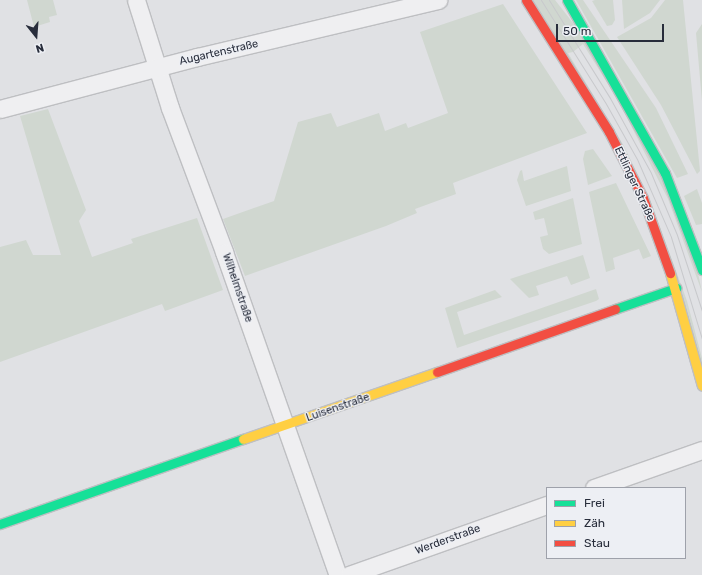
<!DOCTYPE html>
<html>
<head>
<meta charset="utf-8">
<style>
  body { margin:0 }
  #map { position:relative; width:702px; height:575px; overflow:hidden; background:#e0e1e4; font-family:Rubik,sans-serif }
  div>[style] { position:absolute }
  .green>* { inset:0; background:#d0d7d0 }
  .roads { filter:drop-shadow(1px 0 #bebfc2) drop-shadow(-1px 0 #bebfc2) drop-shadow(0 1px #bebfc2) drop-shadow(0 -1px #bebfc2) }
  .street>* { height:17px; margin:-8.5px; padding:0 8.5px; transform-origin:8.5px; border-radius:8.5px; background:#efeff1 }
  .fast>* { height:9px; margin:-4.5px; padding:0 4.5px; transform-origin:4.5px; border-radius:4.5px; background:#16e098 }
  .slow>* { height:9px; margin:-4.5px; padding:0 4.5px; transform-origin:4.5px; border-radius:4.5px; background:#ffcf43 }
  .jam>* { height:9px; margin:-4.5px; padding:0 4.5px; transform-origin:4.5px; border-radius:4.5px; background:#f24e42 }
  .tram>* { height:1px; margin:-0.5px; padding:0 0.5px; transform-origin:0.5px; border-radius:0.5px; background:#c8c9cc }
  span { translate:-50% -50%; white-space:nowrap; text-align:center; line-height:1.15; -webkit-text-stroke:3px #edeff4; paint-order:stroke }
  .street-label { font-size:11px; color:#282d3b }
  .legend { position:absolute; left:546px; top:487px; width:140px; height:72px; box-sizing:border-box; background:#edeff4; border:1px solid #9ea1aa; margin:0; padding:5px 7px; list-style:none; font-size:12px; color:#282d3b }
  .legend li { display:flex; align-items:center; gap:8px; height:20px }
  .legend b { width:20px; border:1px solid #9ea1aa }
  .north { position:absolute; left:16px; top:16px; width:40px; height:40px; -webkit-text-stroke:3px #edeff4; paint-order:stroke; rotate:163deg; font-size:11px; font-weight:700; line-height:16px; text-align:center; color:#282d3b }
  .north::after { content:''; display:block; margin:auto; width:14px; height:18px; background:#282d3b; clip-path:polygon(50% 0,100% 100%,50% 72%,0 100%) }
  .scale { position:absolute; left:556px; top:24px; width:108px; height:18px; box-sizing:border-box; border:2px solid #282d3b; border-top:0; padding-left:5px; font-size:12px; line-height:14px; white-space:nowrap; color:#282d3b; -webkit-text-stroke:3px #edeff4; paint-order:stroke }
</style>
</head>
<body>
<div id="map">
  <div class="green">
    <i style="clip-path:polygon(27px 0,53px 0,57px 15px,49px 17px,50px 22px,34px 27px)"></i>
    <i style="clip-path:polygon(532px 0,555px 0,577px 28px,626px 110px,667px 189px,696px 264px,702px 292px,668px 199px,619px 102px,583px 44px,573px 52px,568px 53px,624px 146px,652px 205px,687px 301px,702px 358px,702px 369px,679px 284px,649px 203px,611px 127px)"></i>
    <i style="clip-path:polygon(576px 0,583px 0,656px 108px,688px 174px,677px 178px)"></i>
    <i style="clip-path:polygon(595px 0,613px 0,615px 20px,612px 25px,607px 26px,592px 1px)"></i>
    <i style="clip-path:polygon(622px 0,660px 0,650px 13px,624px 29px)"></i>
    <i style="clip-path:polygon(665px 0,683px 0,700px 171px,697px 174px,661px 105px,617px 37px,651px 18px)"></i>
    <i style="clip-path:polygon(503px 4px,587px 133px,453px 183px,456px 194px,415px 209px,417px 213px,386px 226px,245px 276px,223px 219px,274px 201px,298px 122px,331px 113px,337px 127px,379px 113px,385px 131px,406px 123px,408px 128px,448px 113px,420px 32px)"></i>
    <i style="clip-path:polygon(702px 24px,702px 101px,696px 33px)"></i>
    <i style="clip-path:polygon(48px 109px,86px 210px,79px 221px,92px 257px,133px 243px,131px 239px,197px 218px,223px 290px,165px 311px,162px 304px,0 362px,0 247px,26px 240px,33px 255px,61px 255px,20px 116px)"></i>
    <i style="clip-path:polygon(593px 149px,612px 176px,588px 185px,583px 159px,585px 151px)"></i>
    <i style="clip-path:polygon(567px 166px,571px 191px,526px 206px,517px 180px,520px 171px,522px 170px,524px 181px)"></i>
    <i style="clip-path:polygon(616px 183px,651px 256px,643px 259px,639px 249px,613px 258px,615px 269px,606px 272px,589px 192px)"></i>
    <i style="clip-path:polygon(697px 189px,702px 203px,702px 224px,696px 225px,684px 196px)"></i>
    <i style="clip-path:polygon(573px 198px,582px 244px,549px 254px,543px 249px,540px 237px,548px 235px,544px 218px,535px 220px,533px 212px)"></i>
    <i style="clip-path:polygon(583px 255px,590px 278px,571px 285px,567px 276px,536px 286px,539px 295px,529px 298px,510px 279px)"></i>
    <i style="clip-path:polygon(596px 289px,599px 299px,596px 301px,457px 348px,445px 308px,495px 290px,502px 297px,457px 312px,464px 335px)"></i>
  </div>
  <div class="roads">
    <div class="street">
      <i style="left:136px;top:0;width:113px;rotate:72.5deg"></i>
      <i style="left:170px;top:108px;width:154px;rotate:69.4deg"></i>
      <i style="left:224px;top:252px;width:343px;rotate:70.6deg"></i>
      <i style="left:0;top:109px;width:204px;rotate:-14.8deg"></i>
      <i style="left:197px;top:57px;width:248px;rotate:-13.3deg"></i>
      <i style="left:594px;top:488px;width:114px;rotate:-19.4deg"></i>
      <i style="left:349px;top:575px;width:210px;rotate:-19.5deg"></i>
    </div>
    <div class="fast">
      <i style="left:567px;top:0;width:199px;rotate:60.5deg"></i>
      <i style="left:665px;top:173px;width:104px;rotate:69.1deg"></i>
      <i style="left:615px;top:309px;width:65px;rotate:-19deg"></i>
      <i style="left:0;top:524px;width:257px;rotate:-19.3deg"></i>
    </div>
    <div class="slow">
      <i style="left:670px;top:273px;width:117px;rotate:74.2deg"></i>
      <i style="left:243px;top:439px;width:205px;rotate:-19.1deg"></i>
    </div>
    <div class="jam">
      <i style="left:526px;top:0;width:156px;rotate:57.8deg"></i>
      <i style="left:609px;top:132px;width:74px;rotate:62.7deg"></i>
      <i style="left:643px;top:198px;width:80px;rotate:70.2deg"></i>
      <i style="left:437px;top:372px;width:189px;rotate:-19.5deg"></i>
    </div>
  </div>
  <div class="tram">
    <i style="left:541px;top:0;width:120px;rotate:57.9deg"></i>
    <i style="left:605px;top:102px;width:65px;rotate:60.7deg"></i>
    <i style="left:637px;top:159px;width:85px;rotate:66.4deg"></i>
    <i style="left:671px;top:237px;width:107px;rotate:73.1deg"></i>
    <i style="left:549px;top:0;width:115px;rotate:58.1deg"></i>
    <i style="left:610px;top:98px;width:85px;rotate:61.3deg"></i>
    <i style="left:651px;top:173px;width:67px;rotate:67.2deg"></i>
    <i style="left:677px;top:235px;width:80px;rotate:71.8deg"></i>
  </div>
  <div class="street-label">
    <span style="left:219px;top:53px;rotate:-13deg">Augartenstraße</span>
    <span style="left:634px;top:184px;rotate:65deg">Ettlinger Straße</span>
    <span style="left:237px;top:288px;rotate:71deg">Wilhelmstraße</span>
    <span style="left:338px;top:408px;rotate:-19deg">Luisenstraße</span>
    <span style="left:448px;top:540px;rotate:-20deg">Werderstraße</span>
  </div>
  <ul class="legend">
  <li><b style="height:5px;background:#16e098"></b>Frei</li>
  <li><b style="height:5px;background:#ffcf43"></b>Zäh</li>
  <li><b style="height:5px;background:#f24e42"></b>Stau</li>
  </ul>
  <div class="north">N</div>
  <div class="scale">50 m</div>
</div>
</body>
</html>
